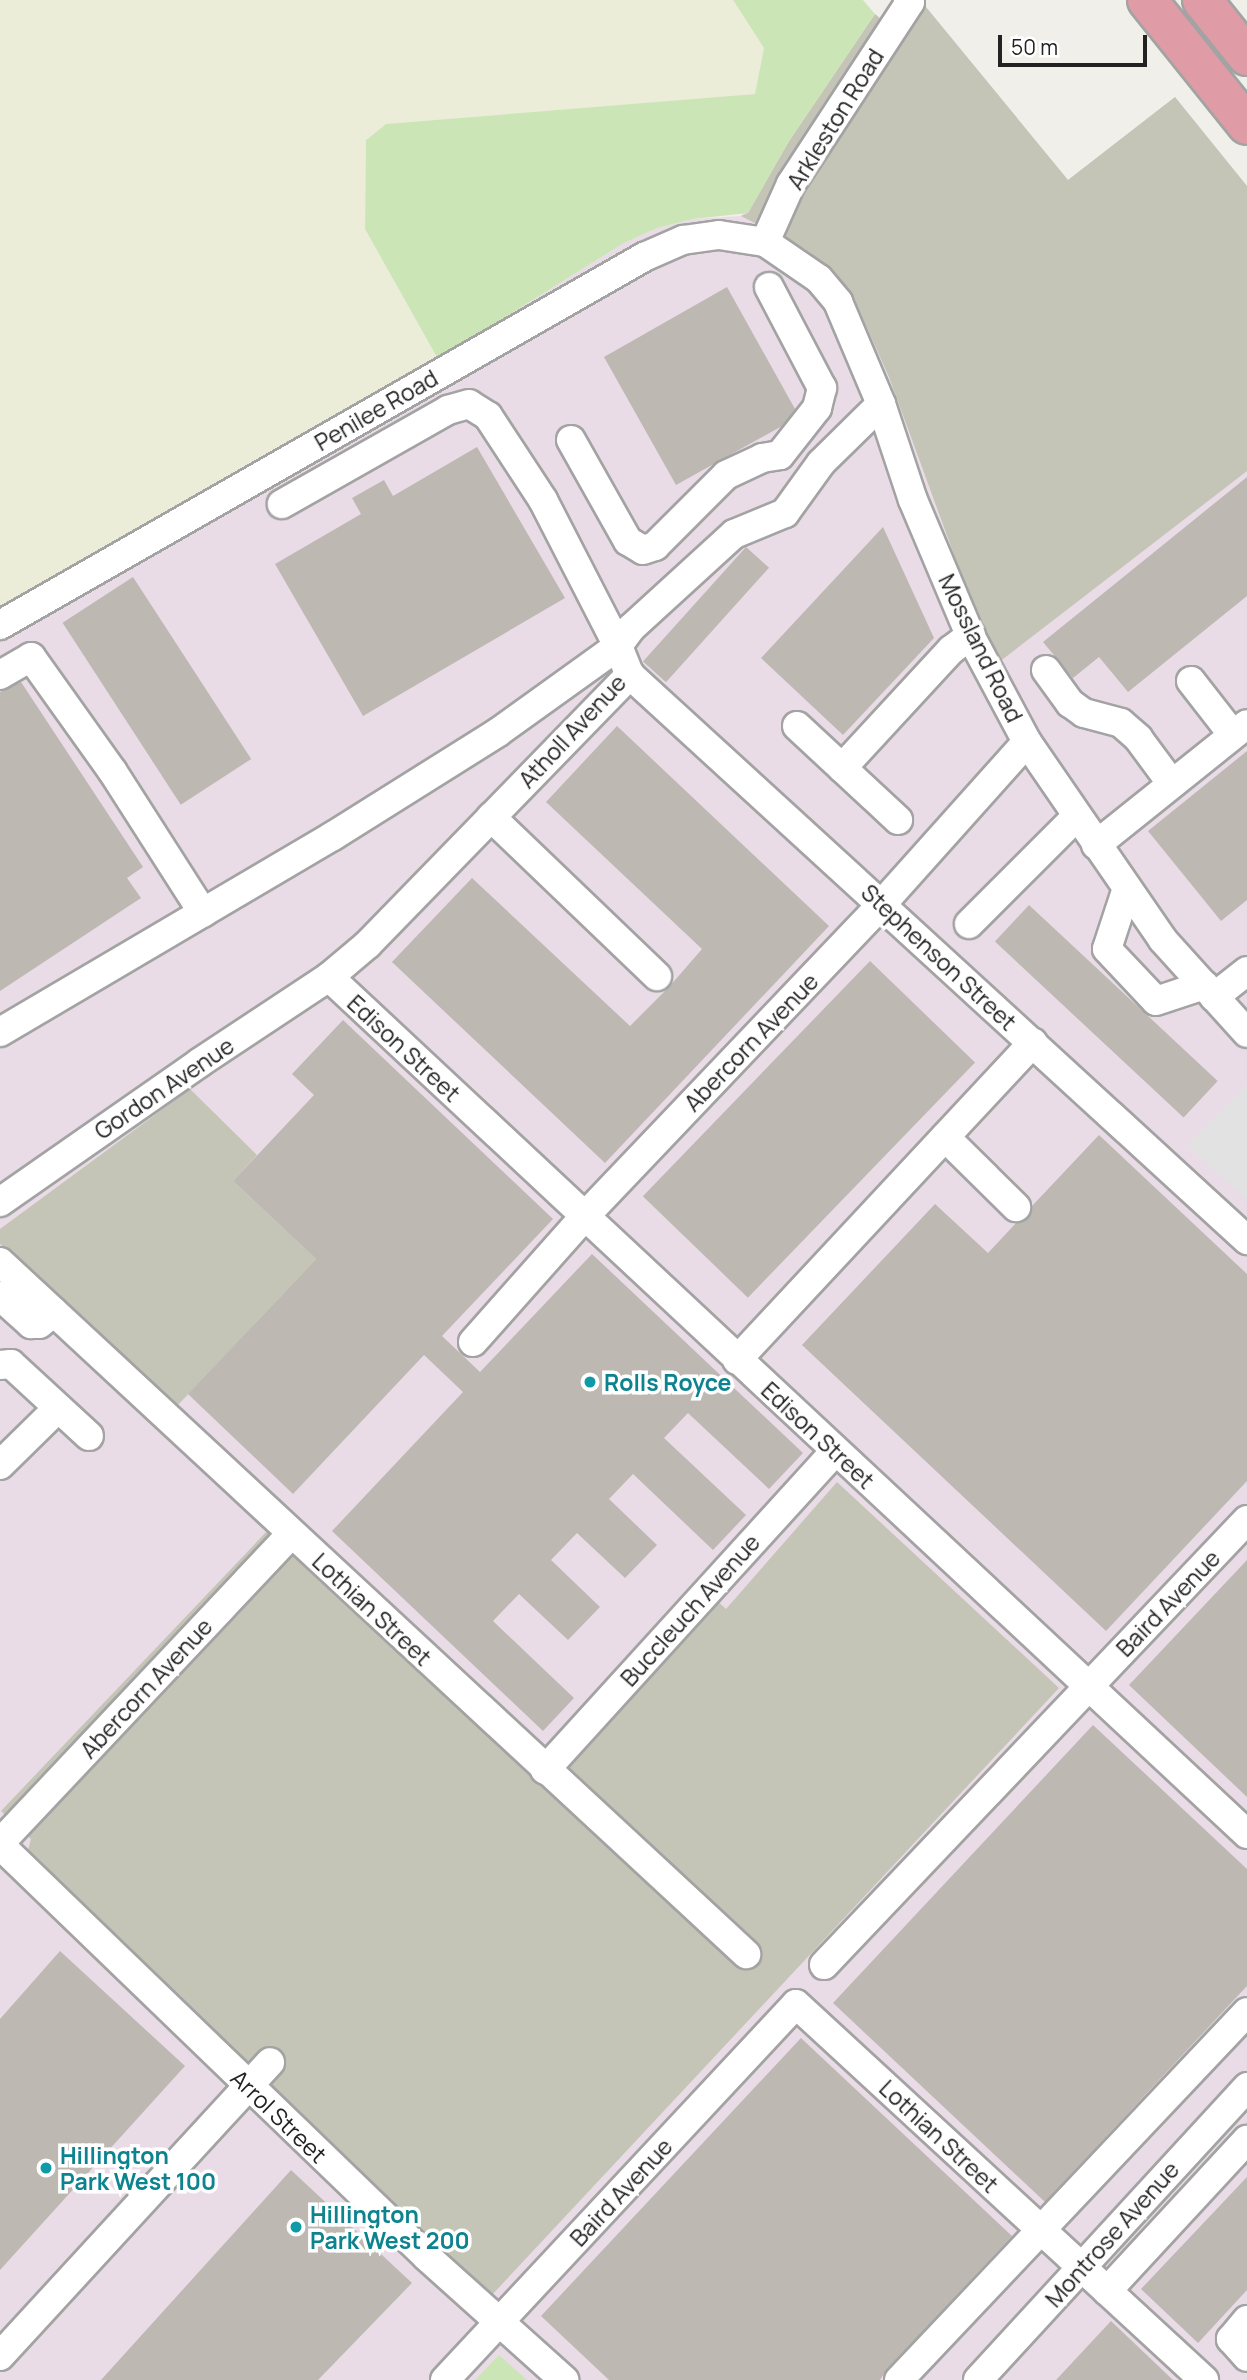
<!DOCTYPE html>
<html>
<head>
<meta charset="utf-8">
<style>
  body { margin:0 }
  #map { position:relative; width:1247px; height:2380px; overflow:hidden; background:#f1efea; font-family:Manrope,sans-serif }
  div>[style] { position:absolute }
  .industrial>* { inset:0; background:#e9dce6 }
  .construction>* { inset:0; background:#c4c5b6 }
  .farmland>* { inset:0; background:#ebedd8 }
  .grass>* { inset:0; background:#cce5b6 }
  .parking>* { inset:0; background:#e2e2e2 }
  .building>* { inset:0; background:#beb8b3; transform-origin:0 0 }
  .roads { filter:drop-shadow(2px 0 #a3a3a3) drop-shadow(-2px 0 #a3a3a3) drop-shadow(0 2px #a3a3a3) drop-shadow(0 -2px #a3a3a3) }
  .minor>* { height:28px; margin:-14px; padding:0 14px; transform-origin:14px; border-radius:14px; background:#fff }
  .highway>* { height:38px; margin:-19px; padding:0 19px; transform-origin:19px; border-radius:19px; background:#df9ba6 }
  .dots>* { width:19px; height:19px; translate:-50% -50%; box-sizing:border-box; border:4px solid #fff; border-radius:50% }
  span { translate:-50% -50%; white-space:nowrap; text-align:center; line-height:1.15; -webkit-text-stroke:7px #fff; paint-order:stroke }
  .street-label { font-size:23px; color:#222 }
  .culture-label { font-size:23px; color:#0d838f; font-weight:700 }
  .left { translate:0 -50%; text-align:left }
  .scale { position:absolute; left:998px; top:35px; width:149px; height:32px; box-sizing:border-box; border:4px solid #222; border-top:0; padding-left:9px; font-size:21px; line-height:24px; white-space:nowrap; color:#222; -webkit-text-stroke:5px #fff; paint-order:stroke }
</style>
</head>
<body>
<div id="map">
  <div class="industrial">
    <i style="clip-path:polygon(926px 7px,1068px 180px,1175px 97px,1247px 186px,1247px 2380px,0 2380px,0 633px,624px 243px,657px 228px,693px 219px,741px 216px,875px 14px,904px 38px)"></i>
  </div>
  <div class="construction">
    <i style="clip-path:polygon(926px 7px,1068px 180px,1175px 97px,1247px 186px,1247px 471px,998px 663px,990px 653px,889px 377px,850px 290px,805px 249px,741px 216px,748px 213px,789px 141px,875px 14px,904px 38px)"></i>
    <i style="clip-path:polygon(190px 1089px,257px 1155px,233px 1181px,316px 1259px,177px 1406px,0 1244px,0 1229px)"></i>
    <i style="clip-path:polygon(837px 1482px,1059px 1688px,491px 2296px,25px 1862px,31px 1839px,1px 1811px,288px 1509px,541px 1753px,699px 1584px,726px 1609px)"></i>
  </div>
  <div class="farmland">
    <i style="clip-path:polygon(0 0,733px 0,764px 48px,756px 94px,386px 124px,366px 139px,365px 229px,438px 359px,243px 466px,0 616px)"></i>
  </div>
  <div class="grass">
    <i style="clip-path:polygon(733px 0,863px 0,875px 14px,789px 141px,748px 213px,693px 219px,657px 228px,624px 243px,438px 359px,365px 229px,366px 140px,386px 124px,755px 94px,764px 48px)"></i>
    <i style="clip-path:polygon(499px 2355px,527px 2380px,475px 2380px)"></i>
  </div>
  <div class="parking">
    <i style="clip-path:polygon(1247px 1085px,1247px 1200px,1187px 1145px)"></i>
  </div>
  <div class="building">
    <i style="clip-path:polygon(727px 287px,795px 409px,782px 426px,676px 485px,604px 357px)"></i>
    <i style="clip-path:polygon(477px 447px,565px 598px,363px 716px,275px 564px,361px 514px,352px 498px,384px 480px,393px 496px)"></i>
    <i style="clip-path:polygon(1247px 477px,1247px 596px,1128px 692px,1099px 657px,1073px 678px,1043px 642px)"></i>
    <i style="clip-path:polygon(883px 527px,934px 638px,843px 735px,761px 658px)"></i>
    <i style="left:746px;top:547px;width:31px;height:154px;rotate:42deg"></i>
    <i style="left:133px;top:577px;width:217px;height:84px;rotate:57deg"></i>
    <i style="clip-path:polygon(21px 682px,143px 867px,127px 878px,141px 898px,0 991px,0 692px)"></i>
    <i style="clip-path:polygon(617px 726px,829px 926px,605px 1163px,392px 962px,472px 878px,630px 1026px,669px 987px,702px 949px,546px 802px)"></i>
    <i style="clip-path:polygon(1247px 751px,1247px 900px,1221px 921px,1148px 831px)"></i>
    <i style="left:1029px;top:905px;width:258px;height:50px;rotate:43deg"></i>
    <i style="left:870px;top:961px;width:146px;height:327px;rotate:44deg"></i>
    <i style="clip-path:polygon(343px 1020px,553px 1219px,442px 1336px,480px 1372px,592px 1254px,803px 1453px,769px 1489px,688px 1413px,664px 1438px,746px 1515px,713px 1550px,633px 1474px,609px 1499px,657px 1545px,625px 1578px,577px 1533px,551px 1560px,600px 1607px,568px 1640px,519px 1594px,493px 1621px,574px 1698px,543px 1731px,332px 1531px,463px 1392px,424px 1355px,293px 1494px,188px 1394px,316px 1259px,233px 1181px,314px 1095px,292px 1074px)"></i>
    <i style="clip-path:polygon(1099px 1135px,1247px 1274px,1247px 1481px,1106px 1631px,802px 1345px,935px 1204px,988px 1253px,1016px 1223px,1028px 1218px,1032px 1206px)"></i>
    <i style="clip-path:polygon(1247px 1560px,1247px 1797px,1129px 1685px)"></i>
    <i style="clip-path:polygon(1093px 1725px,1247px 1869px,1247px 1986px,1045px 2202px,833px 2003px)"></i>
    <i style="clip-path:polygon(60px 1951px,185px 2066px,0 2270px,0 2019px)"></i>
    <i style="clip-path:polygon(801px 2038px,1012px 2236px,887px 2369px,880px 2380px,609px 2380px,541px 2316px)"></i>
    <i style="clip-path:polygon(291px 2170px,412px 2283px,318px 2380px,101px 2380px)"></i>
    <i style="clip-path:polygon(1247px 2177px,1247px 2290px,1198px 2343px,1141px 2289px)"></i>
    <i style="clip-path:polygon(1111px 2321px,1173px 2380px,1056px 2380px)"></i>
  </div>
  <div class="roads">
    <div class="minor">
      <i style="left:765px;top:242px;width:64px;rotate:-65.9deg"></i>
      <i style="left:791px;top:184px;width:217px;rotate:-56.8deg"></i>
      <i style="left:910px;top:2px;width:3px;rotate:-135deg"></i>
      <i style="left:881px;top:404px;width:84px;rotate:135.5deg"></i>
      <i style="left:821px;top:463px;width:62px;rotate:125.8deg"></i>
      <i style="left:785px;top:513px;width:55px;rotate:157.6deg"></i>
      <i style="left:734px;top:534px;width:139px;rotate:137.6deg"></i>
      <i style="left:631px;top:628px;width:22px;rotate:126deg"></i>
      <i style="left:618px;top:646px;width:31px;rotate:68deg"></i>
      <i style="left:630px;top:675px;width:837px;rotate:42.48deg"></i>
      <i style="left:571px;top:440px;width:116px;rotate:60.6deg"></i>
      <i style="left:628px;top:541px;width:17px;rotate:31deg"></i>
      <i style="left:643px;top:550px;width:13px;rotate:-18deg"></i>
      <i style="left:655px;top:546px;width:100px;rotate:-45deg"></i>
      <i style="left:726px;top:475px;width:40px;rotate:-25deg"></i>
      <i style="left:762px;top:458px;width:18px;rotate:-9deg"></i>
      <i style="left:780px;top:455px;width:60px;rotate:-51.8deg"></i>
      <i style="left:817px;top:408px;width:21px;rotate:-76deg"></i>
      <i style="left:822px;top:388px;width:114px;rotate:-117.7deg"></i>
      <i style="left:0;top:625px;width:742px;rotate:-29.74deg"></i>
      <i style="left:644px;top:257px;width:43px;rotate:-23.6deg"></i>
      <i style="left:683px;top:240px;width:36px;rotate:-8deg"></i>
      <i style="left:719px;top:235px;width:47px;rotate:8.7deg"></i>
      <i style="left:765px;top:242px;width:65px;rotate:34.4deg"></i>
      <i style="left:819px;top:279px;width:30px;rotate:50deg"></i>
      <i style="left:838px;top:302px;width:111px;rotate:67.1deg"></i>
      <i style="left:881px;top:404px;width:101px;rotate:71.6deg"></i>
      <i style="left:913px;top:500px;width:149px;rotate:67.1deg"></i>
      <i style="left:971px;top:637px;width:119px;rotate:61.9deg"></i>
      <i style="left:1027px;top:742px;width:240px;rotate:55.5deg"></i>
      <i style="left:1163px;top:940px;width:125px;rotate:47.9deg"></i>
      <i style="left:1046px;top:670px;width:41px;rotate:54deg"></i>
      <i style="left:1070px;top:703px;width:17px;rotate:36deg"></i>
      <i style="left:1084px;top:713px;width:38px;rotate:15deg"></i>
      <i style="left:1121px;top:723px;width:23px;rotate:41deg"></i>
      <i style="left:1138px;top:738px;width:57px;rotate:53.5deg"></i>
      <i style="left:0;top:675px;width:36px;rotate:-30deg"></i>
      <i style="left:31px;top:657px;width:141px;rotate:54.5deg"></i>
      <i style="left:113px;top:772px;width:167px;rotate:57.4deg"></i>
      <i style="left:1191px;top:681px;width:68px;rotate:52.1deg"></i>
      <i style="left:797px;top:726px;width:138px;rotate:42.9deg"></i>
      <i style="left:842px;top:768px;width:161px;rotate:-47.3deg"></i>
      <i style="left:951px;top:650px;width:25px;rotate:-37deg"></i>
      <i style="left:491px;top:817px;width:230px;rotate:43.8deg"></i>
      <i style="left:1096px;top:845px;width:193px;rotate:-38.7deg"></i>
      <i style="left:1127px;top:888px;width:64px;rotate:108.2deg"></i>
      <i style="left:1107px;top:949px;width:71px;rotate:46.7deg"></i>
      <i style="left:1156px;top:1001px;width:51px;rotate:-18.4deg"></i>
      <i style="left:969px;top:924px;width:151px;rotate:-45deg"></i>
      <i style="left:329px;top:977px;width:1256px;rotate:43.03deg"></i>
      <i style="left:1214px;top:997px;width:42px;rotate:-38.2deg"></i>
      <i style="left:0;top:1032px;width:386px;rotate:-30.5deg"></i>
      <i style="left:333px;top:836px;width:194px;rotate:-32.1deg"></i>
      <i style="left:497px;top:733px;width:149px;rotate:-35.7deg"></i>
      <i style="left:618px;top:646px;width:164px;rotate:-117.2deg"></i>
      <i style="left:543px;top:500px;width:100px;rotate:-123.2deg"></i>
      <i style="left:488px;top:416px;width:22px;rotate:-148deg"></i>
      <i style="left:469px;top:404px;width:22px;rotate:164deg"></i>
      <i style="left:448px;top:410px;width:191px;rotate:150.5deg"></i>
      <i style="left:945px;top:1137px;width:100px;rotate:44.6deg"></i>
      <i style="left:0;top:1202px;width:243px;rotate:-34.9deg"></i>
      <i style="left:199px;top:1063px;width:156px;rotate:-33.5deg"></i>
      <i style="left:329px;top:977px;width:51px;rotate:-40.2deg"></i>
      <i style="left:368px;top:944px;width:376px;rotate:-45.8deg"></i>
      <i style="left:0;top:1262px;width:1018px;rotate:42.85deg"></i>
      <i style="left:0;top:1296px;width:42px;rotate:42.1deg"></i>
      <i style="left:31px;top:1324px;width:8px"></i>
      <i style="left:39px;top:1324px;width:19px;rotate:-39deg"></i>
      <i style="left:473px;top:1342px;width:167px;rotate:-48.4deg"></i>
      <i style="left:584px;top:1217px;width:432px;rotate:-46.4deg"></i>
      <i style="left:882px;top:904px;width:217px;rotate:-48.2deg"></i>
      <i style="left:737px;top:1360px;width:434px;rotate:-47deg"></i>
      <i style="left:0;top:1365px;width:11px;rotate:-5deg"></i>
      <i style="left:11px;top:1364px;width:106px;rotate:42.7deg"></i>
      <i style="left:0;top:1465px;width:81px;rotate:-44.5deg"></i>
      <i style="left:545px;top:1770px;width:431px;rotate:-47.7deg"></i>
      <i style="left:0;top:1843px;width:424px;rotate:-46.7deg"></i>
      <i style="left:0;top:1845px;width:592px;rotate:43.97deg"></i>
      <i style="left:426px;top:2256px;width:186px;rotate:41.9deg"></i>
      <i style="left:824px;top:1965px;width:614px;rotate:-46.45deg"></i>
      <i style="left:1107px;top:2291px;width:206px;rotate:-47.2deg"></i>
      <i style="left:1247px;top:2320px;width:25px;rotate:130deg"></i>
      <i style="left:1231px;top:2339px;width:24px;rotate:48deg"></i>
      <i style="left:0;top:2356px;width:399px;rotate:-47.4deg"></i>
      <i style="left:445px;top:2380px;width:514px;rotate:-46.97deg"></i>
      <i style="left:796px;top:2004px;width:555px;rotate:42.66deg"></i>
      <i style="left:899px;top:2380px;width:506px;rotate:-46.6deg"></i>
      <i style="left:978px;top:2380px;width:398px;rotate:-47.4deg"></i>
    </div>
    <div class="highway">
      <i style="left:1147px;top:0;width:160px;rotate:51.3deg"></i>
      <i style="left:1202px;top:0;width:72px;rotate:51.2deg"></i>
    </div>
  </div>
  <div class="dots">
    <i style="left:590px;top:1382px;background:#0f9aa8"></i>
    <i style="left:46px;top:2168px;background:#0f9aa8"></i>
    <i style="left:296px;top:2227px;background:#0f9aa8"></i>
  </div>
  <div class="street-label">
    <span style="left:835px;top:119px;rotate:-58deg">Arkleston Road</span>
    <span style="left:376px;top:410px;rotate:-30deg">Penilee Road</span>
    <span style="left:981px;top:648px;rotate:64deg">Mossland Road</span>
    <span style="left:572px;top:731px;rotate:-47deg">Atholl Avenue</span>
    <span style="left:939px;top:957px;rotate:43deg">Stephenson Street</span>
    <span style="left:751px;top:1042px;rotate:-46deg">Abercorn Avenue</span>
    <span style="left:404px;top:1048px;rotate:43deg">Edison Street</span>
    <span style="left:164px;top:1088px;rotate:-34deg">Gordon Avenue</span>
    <span style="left:818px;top:1435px;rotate:43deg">Edison Street</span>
    <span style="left:1168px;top:1603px;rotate:-46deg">Baird Avenue</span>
    <span style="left:372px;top:1609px;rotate:43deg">Lothian Street</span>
    <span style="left:690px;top:1610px;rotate:-48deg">Buccleuch Avenue</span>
    <span style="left:146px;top:1688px;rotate:-47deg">Abercorn Avenue</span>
    <span style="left:279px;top:2116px;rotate:44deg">Arrol Street</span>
    <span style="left:939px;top:2136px;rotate:43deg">Lothian Street</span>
    <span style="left:621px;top:2192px;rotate:-47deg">Baird Avenue</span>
    <span style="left:1112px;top:2234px;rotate:-48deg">Montrose Avenue</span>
  </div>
  <div class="culture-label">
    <span class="left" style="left:604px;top:1382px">Rolls Royce</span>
    <span class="left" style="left:60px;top:2168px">Hillington<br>Park West 100</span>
    <span class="left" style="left:310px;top:2227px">Hillington<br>Park West 200</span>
  </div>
  <div class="scale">50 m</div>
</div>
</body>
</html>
